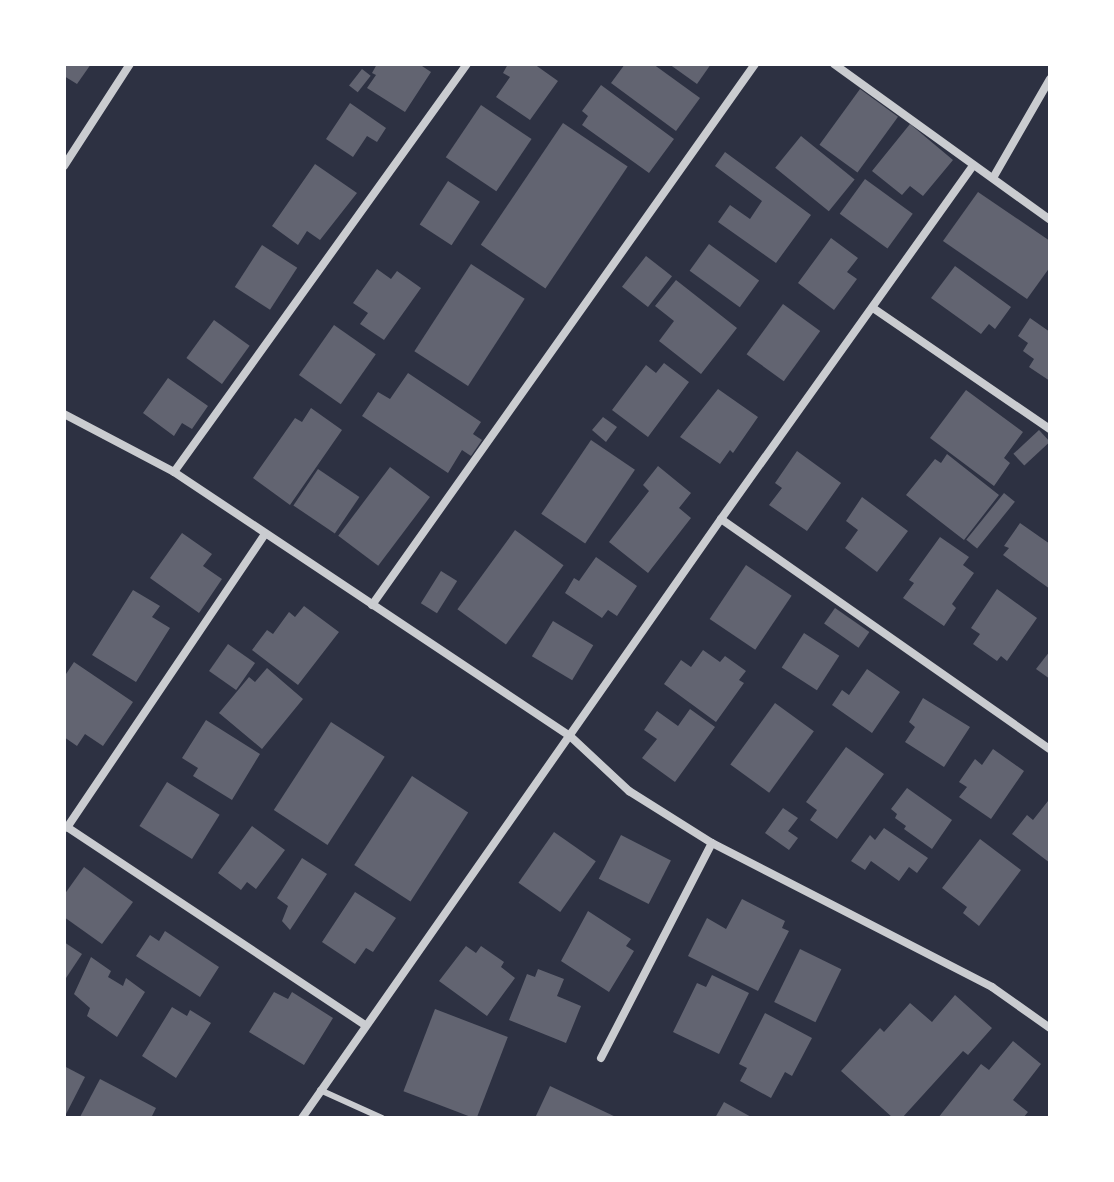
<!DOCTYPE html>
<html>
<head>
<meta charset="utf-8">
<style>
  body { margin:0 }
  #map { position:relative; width:1114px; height:1182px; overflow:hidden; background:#2d3142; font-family:"Golos Text",sans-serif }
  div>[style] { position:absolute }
  .building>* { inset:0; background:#626471; transform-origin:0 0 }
  .service>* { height:6px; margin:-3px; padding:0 3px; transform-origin:3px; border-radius:3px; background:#caccd0 }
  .minor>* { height:8px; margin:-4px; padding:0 4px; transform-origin:4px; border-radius:4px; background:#caccd0 }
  span { translate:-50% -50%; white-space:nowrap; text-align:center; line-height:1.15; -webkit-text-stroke:8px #fff; paint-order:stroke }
  .frame { position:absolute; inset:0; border:66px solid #fff; pointer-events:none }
</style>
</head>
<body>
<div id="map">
  <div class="building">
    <i style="clip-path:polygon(64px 64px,91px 64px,77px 84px,64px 76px)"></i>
    <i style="clip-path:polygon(377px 64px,419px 64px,431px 72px,405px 112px,367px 88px,376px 75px,372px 73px)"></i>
    <i style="clip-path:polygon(508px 64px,534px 64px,558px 81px,530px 120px,496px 97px,510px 77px,503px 73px)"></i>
    <i style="clip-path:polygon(625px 64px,653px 64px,700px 98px,676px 131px,611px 83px)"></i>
    <i style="clip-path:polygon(669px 64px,711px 64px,697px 84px)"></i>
    <i style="left:362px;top:69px;width:11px;height:21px;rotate:38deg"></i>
    <i style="clip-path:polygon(601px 85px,674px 139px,649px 173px,582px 125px,588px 116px,582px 111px)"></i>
    <i style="left:860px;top:89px;width:47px;height:69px;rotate:36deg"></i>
    <i style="clip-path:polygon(350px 103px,386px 128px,377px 142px,367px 136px,353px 157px,326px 139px)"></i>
    <i style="left:481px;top:105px;width:61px;height:63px;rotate:34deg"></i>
    <i style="left:563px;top:123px;width:78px;height:147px;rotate:34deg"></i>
    <i style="clip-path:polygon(910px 124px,953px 160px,923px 196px,910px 186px,902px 195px,872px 171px)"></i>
    <i style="left:801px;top:136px;width:69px;height:41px;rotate:39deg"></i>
    <i style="clip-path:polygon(725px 152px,811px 215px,776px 263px,718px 222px,730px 205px,750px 219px,762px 201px,715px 166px)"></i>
    <i style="clip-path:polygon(315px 164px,357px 193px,320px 240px,307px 231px,298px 245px,272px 226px)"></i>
    <i style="left:865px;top:179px;width:59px;height:43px;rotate:36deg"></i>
    <i style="left:448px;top:181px;width:38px;height:52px;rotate:33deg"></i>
    <i style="clip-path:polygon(978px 192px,1050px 241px,1050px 267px,1027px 299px,943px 241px)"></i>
    <i style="clip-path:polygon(831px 238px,858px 258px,847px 272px,857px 279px,834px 310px,798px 283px)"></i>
    <i style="left:709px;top:244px;width:62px;height:33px;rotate:36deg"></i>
    <i style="left:262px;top:245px;width:42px;height:50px;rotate:33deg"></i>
    <i style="left:646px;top:256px;width:33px;height:39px;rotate:38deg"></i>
    <i style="left:471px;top:264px;width:64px;height:104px;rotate:33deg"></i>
    <i style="clip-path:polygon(955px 266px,1011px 307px,995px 329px,989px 324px,981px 334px,931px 298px)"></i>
    <i style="clip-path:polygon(377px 269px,391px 279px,397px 271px,421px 288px,384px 340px,360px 324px,368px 313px,353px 303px)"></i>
    <i style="clip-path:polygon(676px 280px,737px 328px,701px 374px,659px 341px,674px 321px,655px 306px)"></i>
    <i style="left:783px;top:304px;width:46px;height:62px;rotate:36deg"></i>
    <i style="clip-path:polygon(1030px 318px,1050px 332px,1050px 381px,1029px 367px,1034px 359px,1023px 351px,1028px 343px,1018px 336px)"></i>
    <i style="left:214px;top:320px;width:44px;height:47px;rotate:36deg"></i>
    <i style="left:334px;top:325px;width:51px;height:61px;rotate:35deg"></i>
    <i style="clip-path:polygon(664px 363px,689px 382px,648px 437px,612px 410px,646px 365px,656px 373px)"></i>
    <i style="clip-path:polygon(408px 373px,481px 422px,473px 434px,482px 440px,471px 456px,462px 450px,448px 473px,362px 416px,378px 392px,390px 399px)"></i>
    <i style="clip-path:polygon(168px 378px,208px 406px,192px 429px,182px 423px,174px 436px,143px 413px)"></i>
    <i style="clip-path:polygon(718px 389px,758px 417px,733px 453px,730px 450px,720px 464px,680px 437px)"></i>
    <i style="clip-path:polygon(966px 390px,1023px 432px,1004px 458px,1010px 463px,994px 486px,930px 438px)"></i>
    <i style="clip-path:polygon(311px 408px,342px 430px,290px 505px,253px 478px,295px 418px,302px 422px)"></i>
    <i style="clip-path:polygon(603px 417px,617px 427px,606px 442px,592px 430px)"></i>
    <i style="left:1039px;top:430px;width:16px;height:35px;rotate:47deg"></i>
    <i style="left:591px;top:440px;width:53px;height:89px;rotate:34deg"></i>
    <i style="clip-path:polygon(797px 451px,841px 483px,807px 531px,769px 505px,782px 488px,775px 483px)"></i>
    <i style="clip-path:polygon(947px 454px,999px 495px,964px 540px,906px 495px,935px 459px,941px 463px)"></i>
    <i style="clip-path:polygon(658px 466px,691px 493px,679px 508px,691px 518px,648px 573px,609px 542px,649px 491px,643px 485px)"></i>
    <i style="left:390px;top:467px;width:50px;height:86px;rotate:37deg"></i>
    <i style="left:318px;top:469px;width:50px;height:44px;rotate:34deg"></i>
    <i style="left:1004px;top:493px;width:14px;height:60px;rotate:39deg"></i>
    <i style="clip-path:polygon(862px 497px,908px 531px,877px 572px,845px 548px,858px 530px,846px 521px)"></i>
    <i style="clip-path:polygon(1020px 523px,1050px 544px,1050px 589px,1003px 555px,1009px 548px,1004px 546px)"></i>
    <i style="left:515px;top:530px;width:60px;height:98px;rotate:36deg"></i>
    <i style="clip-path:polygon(182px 533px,212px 554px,203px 566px,222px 579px,199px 613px,150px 578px)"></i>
    <i style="clip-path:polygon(940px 537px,969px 557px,963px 565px,974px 573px,952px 604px,956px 608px,944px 626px,903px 598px,914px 583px,909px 580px)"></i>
    <i style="clip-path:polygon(596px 557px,637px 586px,617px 616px,608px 610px,602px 618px,565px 593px,574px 578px,579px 581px)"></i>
    <i style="left:746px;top:565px;width:55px;height:65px;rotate:34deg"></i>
    <i style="left:441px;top:571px;width:19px;height:38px;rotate:32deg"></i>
    <i style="clip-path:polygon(997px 589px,1037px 618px,1007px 661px,1001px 656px,997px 661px,973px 644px,980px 634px,971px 628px)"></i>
    <i style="clip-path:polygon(133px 590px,160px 606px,152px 617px,170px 628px,136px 682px,92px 655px)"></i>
    <i style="clip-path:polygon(304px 606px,339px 632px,298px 685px,252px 650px,267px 630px,273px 634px,289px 612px,295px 617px)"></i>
    <i style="left:835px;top:608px;width:42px;height:19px;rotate:35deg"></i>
    <i style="left:553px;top:621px;width:47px;height:41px;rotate:31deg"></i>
    <i style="left:804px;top:633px;width:42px;height:41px;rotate:33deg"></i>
    <i style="left:228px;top:644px;width:33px;height:33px;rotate:35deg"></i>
    <i style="clip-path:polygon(703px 650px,720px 662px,725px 656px,746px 671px,739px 680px,744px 683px,716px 722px,664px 684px,681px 660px,691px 667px)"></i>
    <i style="clip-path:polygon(1050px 651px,1050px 679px,1036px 669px)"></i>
    <i style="clip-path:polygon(74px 662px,133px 702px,103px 746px,85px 734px,77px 746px,64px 737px,64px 677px)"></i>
    <i style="clip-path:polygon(267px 668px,303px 699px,262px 749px,219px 713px,249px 677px,255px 682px)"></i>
    <i style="clip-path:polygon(867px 669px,900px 692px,872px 733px,832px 705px,842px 690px,849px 695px)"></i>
    <i style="clip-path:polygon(923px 698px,970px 727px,944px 767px,905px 742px,915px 727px,909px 722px)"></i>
    <i style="left:775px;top:703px;width:48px;height:76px;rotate:36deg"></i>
    <i style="clip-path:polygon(690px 709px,715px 727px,675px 782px,642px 758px,657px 739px,644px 730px,657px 711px,678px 726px)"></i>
    <i style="clip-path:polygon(206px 720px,260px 754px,232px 800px,193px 776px,198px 768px,182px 758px)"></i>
    <i style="left:331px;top:722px;width:64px;height:105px;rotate:33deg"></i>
    <i style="clip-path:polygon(846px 747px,884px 774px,837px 839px,810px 820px,817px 810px,806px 802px)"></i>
    <i style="clip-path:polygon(993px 749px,1024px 771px,991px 819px,959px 797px,967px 787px,959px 782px,975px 759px,982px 765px)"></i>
    <i style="left:412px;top:776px;width:67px;height:106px;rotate:33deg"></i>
    <i style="left:167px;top:782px;width:62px;height:52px;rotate:32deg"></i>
    <i style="clip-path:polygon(907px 788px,952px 820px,932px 849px,904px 829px,906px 826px,895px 818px,897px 814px,891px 809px)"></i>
    <i style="clip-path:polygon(1048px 801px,1050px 803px,1050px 863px,1012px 834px,1027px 815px,1033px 820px)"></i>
    <i style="clip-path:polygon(783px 808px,798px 818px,788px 831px,798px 838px,789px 850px,765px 833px)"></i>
    <i style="clip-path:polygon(252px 826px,285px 850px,256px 889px,247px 882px,241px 890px,218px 873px)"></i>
    <i style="clip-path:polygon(884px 828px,928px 858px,917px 873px,909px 867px,899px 881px,871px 861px,865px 870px,851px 861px,870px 835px,875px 840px)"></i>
    <i style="left:554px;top:832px;width:51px;height:62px;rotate:35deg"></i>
    <i style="left:621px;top:835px;width:56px;height:49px;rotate:27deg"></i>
    <i style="clip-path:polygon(980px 839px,1021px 870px,979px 926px,963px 913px,967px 907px,942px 888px)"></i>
    <i style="clip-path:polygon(302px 858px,327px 874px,290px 930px,282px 921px,288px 906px,277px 898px)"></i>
    <i style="clip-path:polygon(84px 867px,133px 902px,102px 944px,64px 917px,64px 895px)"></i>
    <i style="clip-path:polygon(355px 892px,396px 918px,373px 952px,366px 948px,355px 964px,322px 942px)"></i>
    <i style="clip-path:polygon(742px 899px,785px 921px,782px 928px,789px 931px,758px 991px,688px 956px,707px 918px,726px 929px)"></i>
    <i style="clip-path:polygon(588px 911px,631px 939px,626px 946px,634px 951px,609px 992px,561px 961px)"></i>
    <i style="clip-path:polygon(165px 931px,219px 967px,200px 997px,136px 956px,150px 935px,159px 941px)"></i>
    <i style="clip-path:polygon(64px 942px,82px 954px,64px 981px)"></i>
    <i style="clip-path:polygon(466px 946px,476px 953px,481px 946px,504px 962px,501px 967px,515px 978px,487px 1016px,439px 981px)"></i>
    <i style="left:800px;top:949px;width:46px;height:59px;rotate:26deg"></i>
    <i style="clip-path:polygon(91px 957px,111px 971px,108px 977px,123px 986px,126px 978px,145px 992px,117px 1037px,87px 1016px,90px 1008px,74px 994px)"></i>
    <i style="clip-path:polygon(538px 969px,564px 979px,557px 996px,581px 1006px,566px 1043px,509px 1020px,527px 974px,535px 977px)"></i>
    <i style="clip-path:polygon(712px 975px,749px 993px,719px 1054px,673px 1032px,697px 983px,706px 987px)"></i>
    <i style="clip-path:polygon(274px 992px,288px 999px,292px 992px,333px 1018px,304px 1065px,249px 1032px)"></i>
    <i style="clip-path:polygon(955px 995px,992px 1028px,968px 1055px,963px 1051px,902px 1118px,893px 1118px,841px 1071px,880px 1028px,884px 1032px,910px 1003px,932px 1022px)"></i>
    <i style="clip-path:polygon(172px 1007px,187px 1016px,190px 1010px,211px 1023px,176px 1078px,142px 1056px)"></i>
    <i style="left:435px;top:1009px;width:78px;height:88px;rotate:21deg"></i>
    <i style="clip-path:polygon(765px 1013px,812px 1038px,792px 1076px,785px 1072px,771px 1098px,740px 1081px,747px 1068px,739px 1064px)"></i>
    <i style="clip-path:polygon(1013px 1041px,1041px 1064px,1013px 1100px,1028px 1112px,1023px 1118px,938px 1118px,981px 1064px,989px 1070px)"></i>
    <i style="clip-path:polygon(64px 1066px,85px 1077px,64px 1118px)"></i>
    <i style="clip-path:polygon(100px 1079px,156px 1108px,151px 1118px,80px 1117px)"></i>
    <i style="clip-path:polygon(550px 1086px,618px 1118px,535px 1118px)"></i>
    <i style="clip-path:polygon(724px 1102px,753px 1118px,715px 1118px)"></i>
  </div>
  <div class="service">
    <i style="left:320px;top:1090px;width:68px;rotate:24.3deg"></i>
  </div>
  <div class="minor">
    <i style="left:834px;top:64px;width:266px;rotate:35.8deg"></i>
    <i style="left:64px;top:166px;width:121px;rotate:-57.1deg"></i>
    <i style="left:993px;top:178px;width:114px;rotate:-60.1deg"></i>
    <i style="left:873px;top:308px;width:214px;rotate:34.4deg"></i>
    <i style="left:64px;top:414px;width:124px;rotate:27.8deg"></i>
    <i style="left:174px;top:472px;width:476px;rotate:33.7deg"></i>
    <i style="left:570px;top:736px;width:81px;rotate:43deg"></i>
    <i style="left:629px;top:791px;width:98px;rotate:32.1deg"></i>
    <i style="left:712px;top:843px;width:315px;rotate:27.2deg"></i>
    <i style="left:992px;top:987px;width:71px;rotate:35.3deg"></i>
    <i style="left:174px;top:472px;width:502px;rotate:-54.32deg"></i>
    <i style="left:721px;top:519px;width:401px;rotate:35deg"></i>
    <i style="left:265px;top:534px;width:354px;rotate:124deg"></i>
    <i style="left:67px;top:827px;width:358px;rotate:33.6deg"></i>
    <i style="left:372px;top:605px;width:663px;rotate:-54.7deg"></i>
    <i style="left:601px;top:1058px;width:242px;rotate:-62.7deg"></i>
    <i style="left:302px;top:1118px;width:731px;rotate:-55.03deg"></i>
    <i style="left:721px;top:519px;width:434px;rotate:-54.5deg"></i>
  </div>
  <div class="frame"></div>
</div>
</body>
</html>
